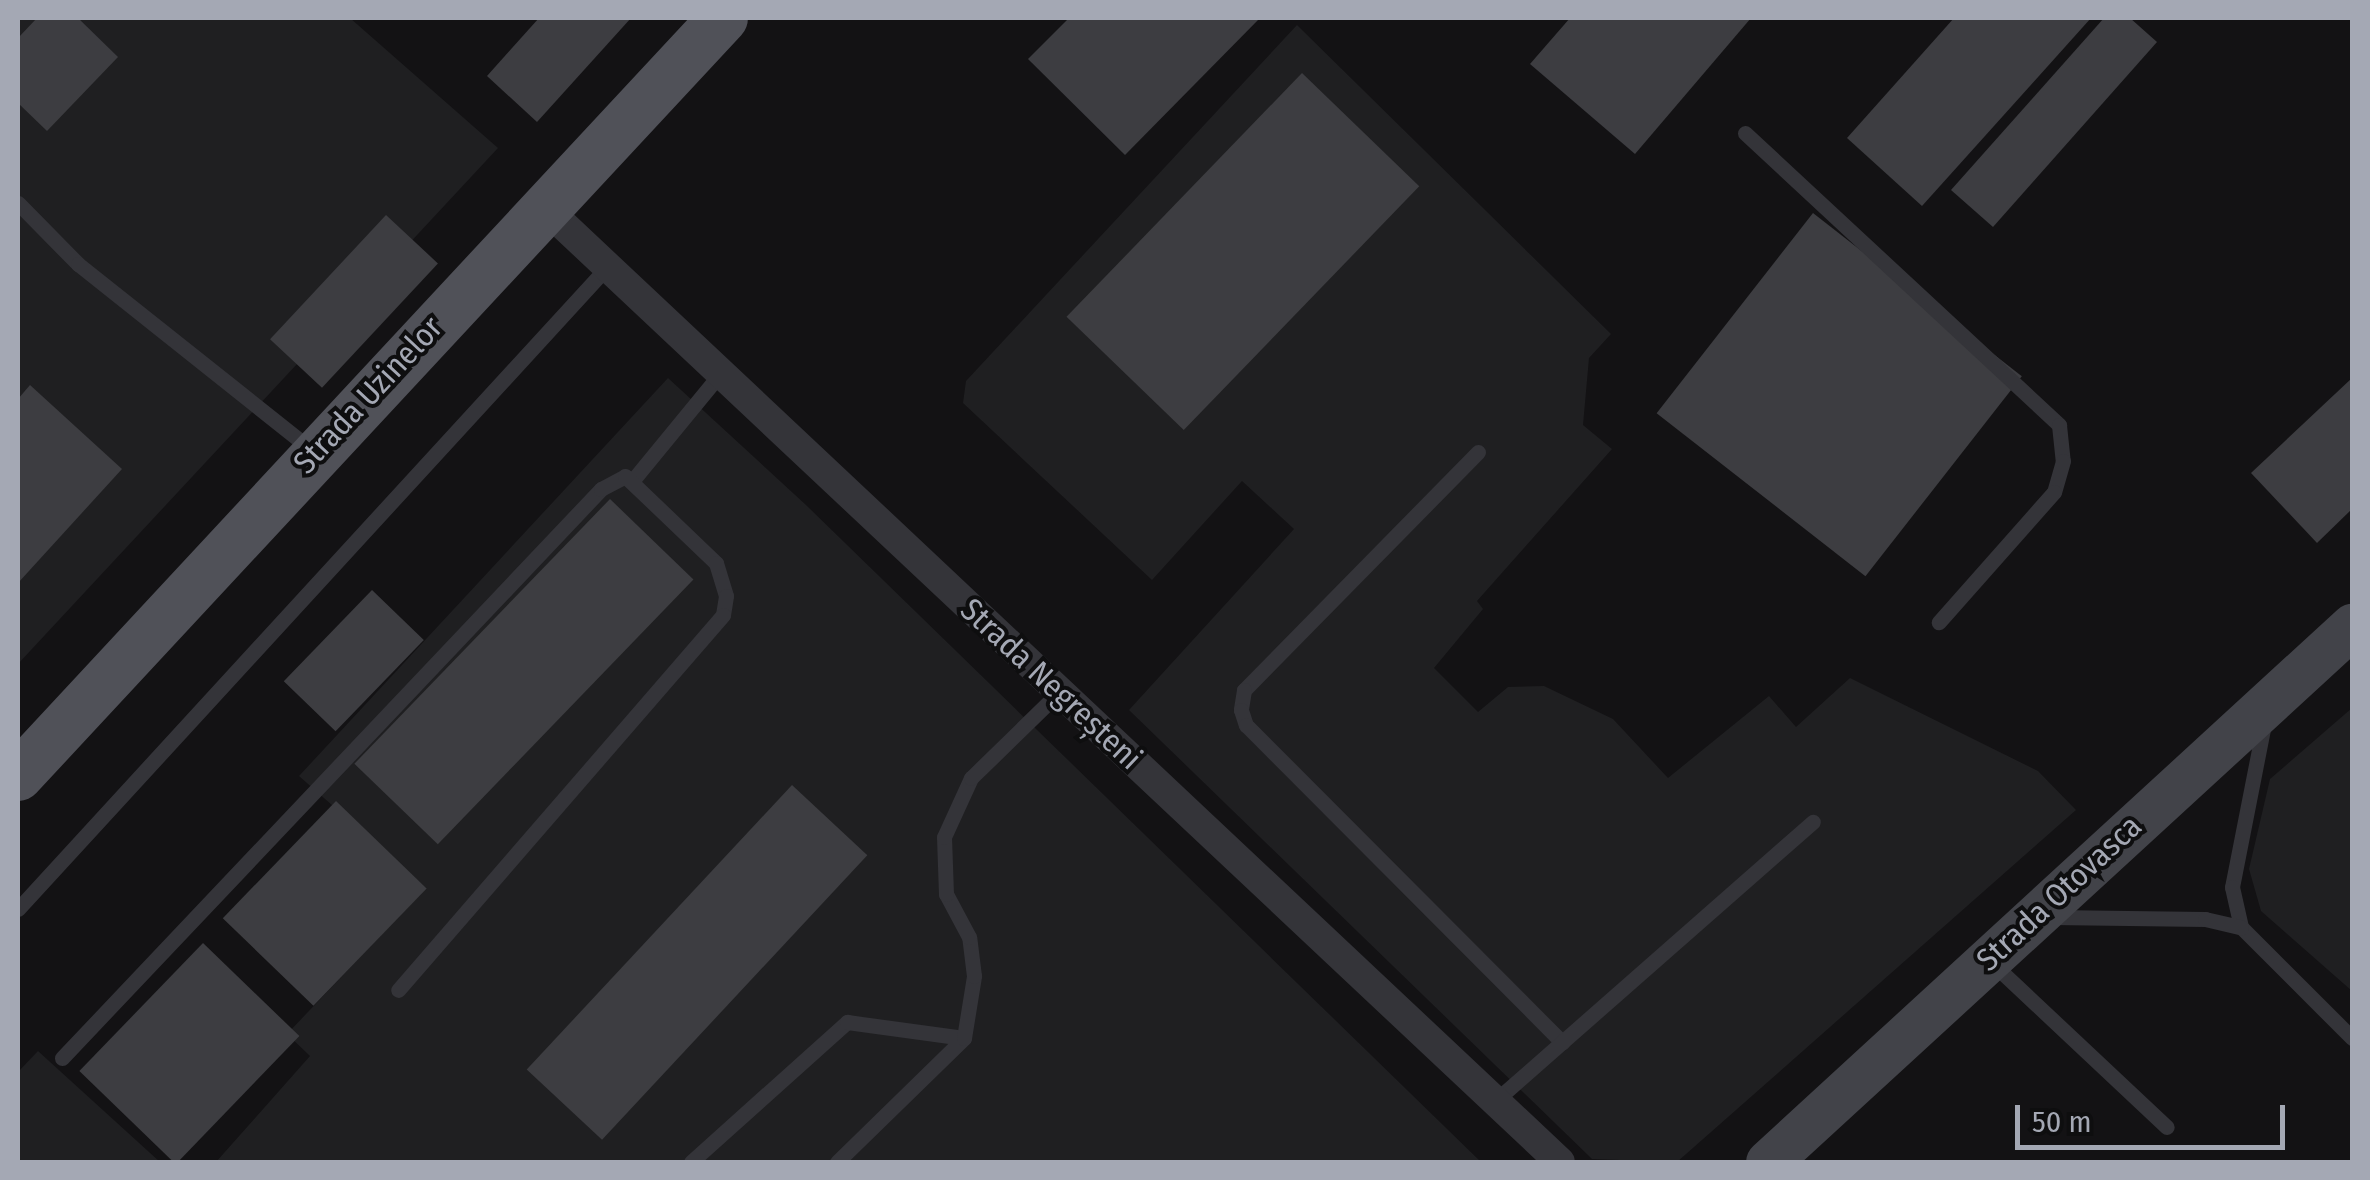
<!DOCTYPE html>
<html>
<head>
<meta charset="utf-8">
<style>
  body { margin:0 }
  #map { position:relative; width:2370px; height:1180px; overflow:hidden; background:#131214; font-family:"Fira Sans Condensed",sans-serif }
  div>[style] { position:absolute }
  .built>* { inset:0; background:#1f1f21 }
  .building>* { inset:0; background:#3d3d41; transform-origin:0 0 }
  .lane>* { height:15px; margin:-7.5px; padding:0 7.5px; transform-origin:7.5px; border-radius:7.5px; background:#343439 }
  .street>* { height:30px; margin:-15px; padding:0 15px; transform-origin:15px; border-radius:15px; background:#343439 }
  .secondary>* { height:45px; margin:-22.5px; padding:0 22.5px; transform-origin:22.5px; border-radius:22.5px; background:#424349 }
  .primary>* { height:50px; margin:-25px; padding:0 25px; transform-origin:25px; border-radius:25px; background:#505158 }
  span { translate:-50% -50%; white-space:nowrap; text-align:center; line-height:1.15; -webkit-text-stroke:8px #0e0e0f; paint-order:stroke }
  .street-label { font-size:32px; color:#a4a8b4 }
  .frame { position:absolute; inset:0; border:20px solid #a4a8b4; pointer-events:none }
  .scale { position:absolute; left:2015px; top:1105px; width:270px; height:45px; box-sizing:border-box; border:5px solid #a4a8b4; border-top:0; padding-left:12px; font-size:30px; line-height:35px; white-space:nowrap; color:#a4a8b4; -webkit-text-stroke:8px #0e0e0f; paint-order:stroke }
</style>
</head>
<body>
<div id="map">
  <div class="built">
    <i style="clip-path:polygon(18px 18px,350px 18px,498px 148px,18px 664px)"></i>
    <i style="clip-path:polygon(1297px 25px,1611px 334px,1589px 358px,1583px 425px,1612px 449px,1477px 601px,1483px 609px,1434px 668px,1478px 712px,1508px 687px,1544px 686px,1613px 719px,1668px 778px,1769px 696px,1796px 727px,1850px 678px,2038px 771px,2076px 810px,1677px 1162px,1592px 1159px,1129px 710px,1294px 529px,1242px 481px,1152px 580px,963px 403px,966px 381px)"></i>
    <i style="clip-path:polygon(668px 378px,806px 505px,1481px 1162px,216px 1162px,310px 1056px,287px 1034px,426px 888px,299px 776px)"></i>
    <i style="clip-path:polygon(2352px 708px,2352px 991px,2261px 911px,2249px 869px,2270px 779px)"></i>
    <i style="clip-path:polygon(38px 1051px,160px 1162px,18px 1162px,18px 1072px)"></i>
  </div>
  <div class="building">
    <i style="clip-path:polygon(37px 18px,78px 18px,118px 57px,47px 131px,18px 103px,18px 38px)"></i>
    <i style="clip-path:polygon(539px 18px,631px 18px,537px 122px,487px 76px)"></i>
    <i style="clip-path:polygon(1069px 18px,1260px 18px,1125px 155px,1028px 59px)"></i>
    <i style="clip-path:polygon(1570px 18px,1751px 18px,1635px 154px,1530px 64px)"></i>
    <i style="clip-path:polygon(1954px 18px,2091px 18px,1922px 206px,1847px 138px)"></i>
    <i style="clip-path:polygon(2104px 18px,2130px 18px,2157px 42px,1993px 227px,1951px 190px)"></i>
    <i style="left:1302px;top:73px;width:163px;height:339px;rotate:44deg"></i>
    <i style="left:1813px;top:213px;width:265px;height:254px;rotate:38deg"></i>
    <i style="left:386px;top:215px;width:71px;height:170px;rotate:43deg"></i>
    <i style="clip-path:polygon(2352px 378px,2352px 509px,2317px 543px,2251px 473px)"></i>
    <i style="clip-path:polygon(30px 385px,122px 469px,18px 583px,18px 399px)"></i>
    <i style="left:610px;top:499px;width:116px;height:368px;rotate:44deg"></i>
    <i style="left:372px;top:590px;width:72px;height:127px;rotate:44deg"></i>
    <i style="left:792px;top:785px;width:103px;height:389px;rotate:43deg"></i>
    <i style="left:336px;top:801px;width:126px;height:163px;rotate:44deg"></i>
    <i style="left:203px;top:943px;width:134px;height:178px;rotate:44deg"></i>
  </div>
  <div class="lane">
    <i style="left:1745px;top:133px;width:429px;rotate:42.9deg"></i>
    <i style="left:2059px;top:425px;width:36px;rotate:84deg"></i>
    <i style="left:2063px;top:461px;width:32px;rotate:106deg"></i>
    <i style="left:2054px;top:492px;width:174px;rotate:131.5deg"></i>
    <i style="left:18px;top:203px;width:86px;rotate:45.5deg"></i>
    <i style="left:78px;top:264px;width:299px;rotate:38.5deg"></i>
    <i style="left:1478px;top:452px;width:334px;rotate:134.5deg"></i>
    <i style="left:1244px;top:690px;width:20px;rotate:99deg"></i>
    <i style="left:1241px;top:710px;width:16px;rotate:72deg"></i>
    <i style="left:1246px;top:725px;width:448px;rotate:45.1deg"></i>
    <i style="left:633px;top:480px;width:139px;rotate:-50.6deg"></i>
    <i style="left:2264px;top:724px;width:166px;rotate:101.1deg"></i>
    <i style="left:2232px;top:887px;width:41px;rotate:77.3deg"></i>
    <i style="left:2241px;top:927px;width:157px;rotate:45deg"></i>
    <i style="left:18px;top:909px;width:873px;rotate:-47.46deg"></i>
    <i style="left:2051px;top:917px;width:154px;rotate:0.7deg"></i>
    <i style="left:2205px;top:919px;width:37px;rotate:13deg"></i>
    <i style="left:1991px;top:962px;width:241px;rotate:43.2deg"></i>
    <i style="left:62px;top:1058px;width:784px;rotate:-46.55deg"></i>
    <i style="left:601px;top:489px;width:27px;rotate:-28deg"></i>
    <i style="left:625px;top:476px;width:126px;rotate:43.7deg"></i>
    <i style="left:716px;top:563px;width:34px;rotate:73deg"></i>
    <i style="left:726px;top:596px;width:19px;rotate:99deg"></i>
    <i style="left:723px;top:615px;width:496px;rotate:130.9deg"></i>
    <i style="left:1495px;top:1101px;width:423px;rotate:-41.3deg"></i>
    <i style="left:691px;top:1162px;width:210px;rotate:-41.9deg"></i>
    <i style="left:847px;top:1022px;width:118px;rotate:7.8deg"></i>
    <i style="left:837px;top:1162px;width:177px;rotate:-44.3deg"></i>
    <i style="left:964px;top:1038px;width:63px;rotate:-80.8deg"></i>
    <i style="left:974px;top:976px;width:39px;rotate:-97deg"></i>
    <i style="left:969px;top:937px;width:49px;rotate:-118.1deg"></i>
    <i style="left:946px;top:894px;width:57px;rotate:-92deg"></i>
    <i style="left:944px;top:837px;width:65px;rotate:-65.4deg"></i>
    <i style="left:971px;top:778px;width:124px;rotate:-44.3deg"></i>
  </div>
  <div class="street">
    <i style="left:542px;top:205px;width:1397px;rotate:43.23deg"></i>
  </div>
  <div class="secondary">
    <i style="left:1768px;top:1162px;width:793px;rotate:-42.55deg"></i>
  </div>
  <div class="primary">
    <i style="left:18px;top:776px;width:1035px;rotate:-47.07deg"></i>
  </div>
  <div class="street-label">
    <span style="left:368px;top:395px;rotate:-47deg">Strada Uzinelor</span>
    <span style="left:1051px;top:684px;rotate:43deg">Strada Negreșteni</span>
    <span style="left:2059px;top:893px;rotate:-43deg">Strada Otovasca</span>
  </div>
  <div class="frame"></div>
  <div class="scale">50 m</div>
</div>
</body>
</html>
